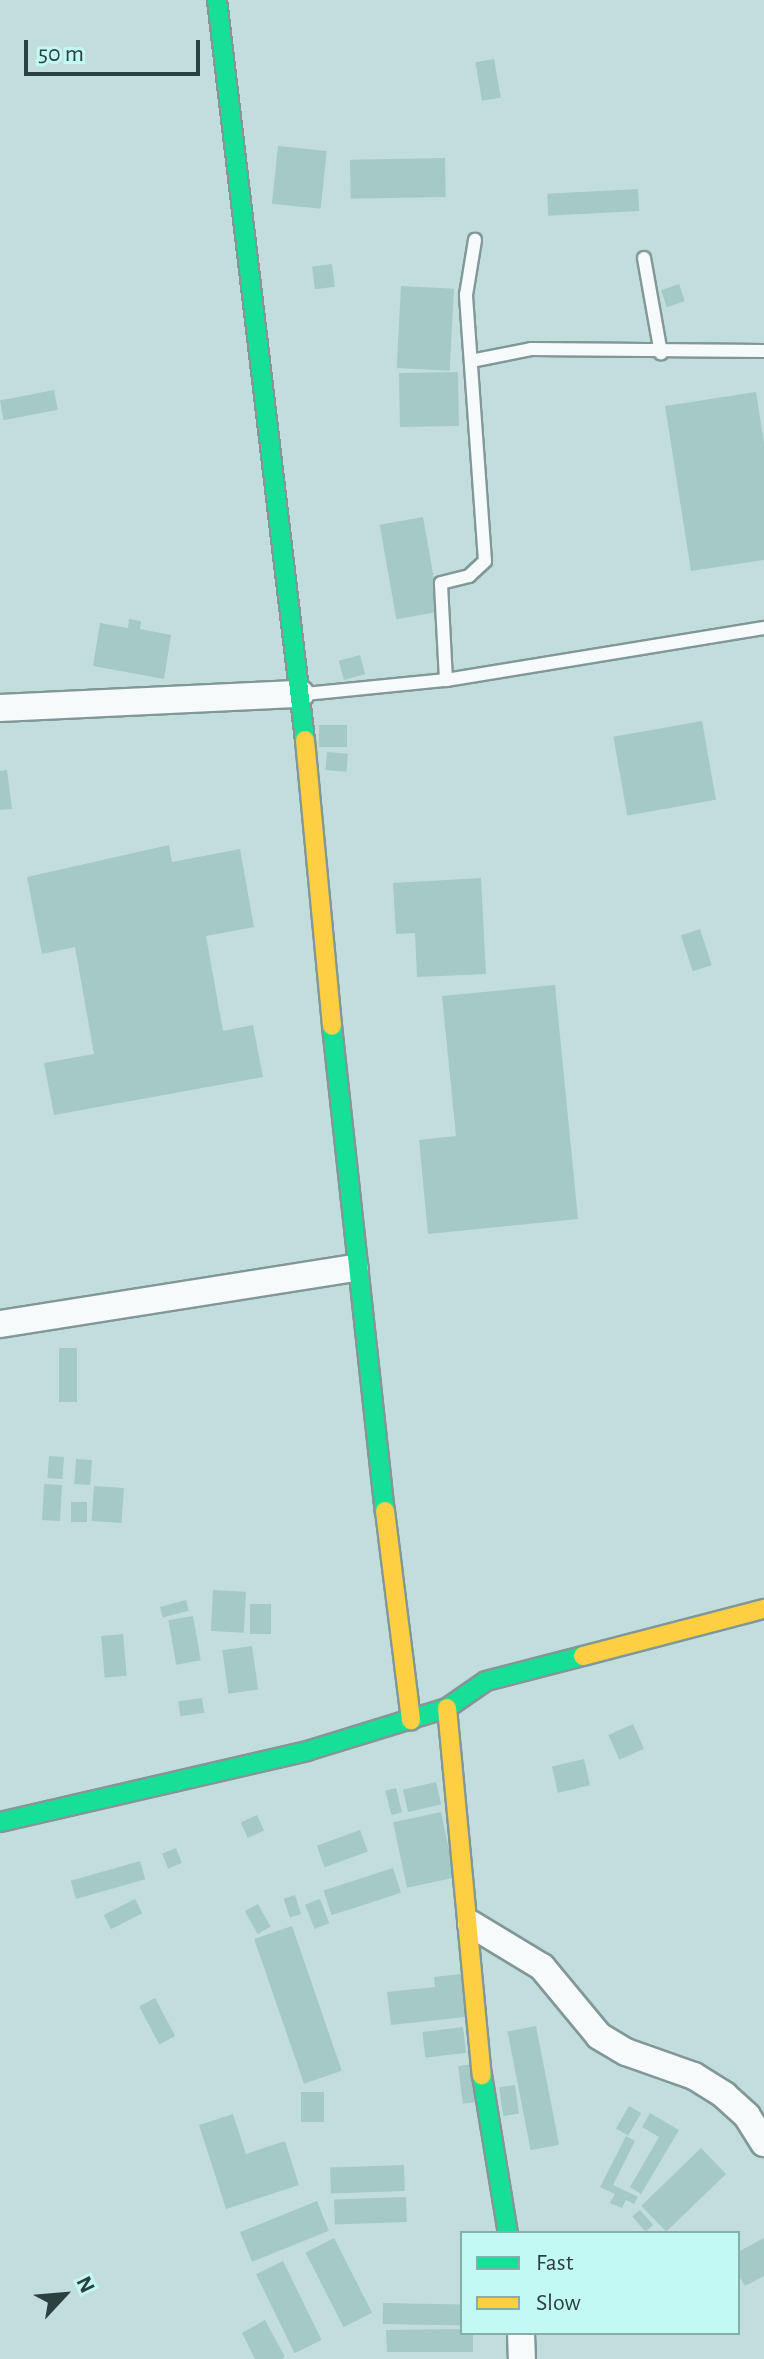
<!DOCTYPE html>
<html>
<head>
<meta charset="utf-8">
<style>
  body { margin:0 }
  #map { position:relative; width:764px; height:2359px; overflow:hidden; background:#c2dedc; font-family:"Alegreya Sans",sans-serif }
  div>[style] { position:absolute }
  .building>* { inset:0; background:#a4c9c7; transform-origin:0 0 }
  .roads { filter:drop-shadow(2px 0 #829897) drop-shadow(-2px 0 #829897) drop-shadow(0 2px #829897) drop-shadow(0 -2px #829897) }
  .lane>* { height:12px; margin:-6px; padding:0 6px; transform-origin:6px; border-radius:6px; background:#f6fafa }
  .street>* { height:26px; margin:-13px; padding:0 13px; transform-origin:13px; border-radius:13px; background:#f6fafa }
  .fast>* { height:18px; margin:-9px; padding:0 9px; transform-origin:9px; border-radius:9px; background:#16e098 }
  .slow>* { height:18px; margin:-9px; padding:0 9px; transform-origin:9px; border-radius:9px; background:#ffcf43 }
  span { translate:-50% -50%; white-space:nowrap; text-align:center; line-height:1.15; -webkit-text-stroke:6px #c2f9f4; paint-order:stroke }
  .legend { position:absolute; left:460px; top:2231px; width:280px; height:104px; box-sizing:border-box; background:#c2f9f4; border:2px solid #86afac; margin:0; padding:10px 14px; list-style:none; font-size:24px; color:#2b413f }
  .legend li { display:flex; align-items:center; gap:16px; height:40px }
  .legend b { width:40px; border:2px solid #86afac }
  .north { position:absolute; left:24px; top:2255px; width:80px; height:80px; -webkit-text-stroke:6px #c2f9f4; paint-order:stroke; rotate:64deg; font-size:22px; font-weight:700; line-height:32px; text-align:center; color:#2b413f }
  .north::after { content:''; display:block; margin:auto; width:28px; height:36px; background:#2b413f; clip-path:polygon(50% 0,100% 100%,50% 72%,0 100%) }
  .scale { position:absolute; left:24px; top:40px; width:176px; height:36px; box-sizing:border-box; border:4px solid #2b413f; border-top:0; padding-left:10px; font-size:24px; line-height:28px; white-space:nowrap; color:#2b413f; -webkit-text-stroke:6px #c2f9f4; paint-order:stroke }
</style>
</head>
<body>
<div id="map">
  <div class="building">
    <i style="left:494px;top:59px;width:39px;height:19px;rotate:80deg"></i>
    <i style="left:278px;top:146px;width:49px;height:58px;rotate:6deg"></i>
    <i style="left:445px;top:158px;width:39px;height:95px;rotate:89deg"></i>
    <i style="left:638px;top:189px;width:22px;height:91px;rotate:87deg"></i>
    <i style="left:332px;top:264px;width:23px;height:20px;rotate:83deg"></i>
    <i style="left:679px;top:284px;width:18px;height:19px;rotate:71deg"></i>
    <i style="left:401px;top:286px;width:53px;height:82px;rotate:3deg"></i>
    <i style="left:458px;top:372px;width:54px;height:59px;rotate:89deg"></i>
    <i style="left:54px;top:390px;width:20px;height:55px;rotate:79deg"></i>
    <i style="clip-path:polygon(756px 392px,764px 443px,764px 560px,691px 571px,665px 406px)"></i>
    <i style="left:423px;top:517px;width:96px;height:44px;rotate:80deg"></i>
    <i style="clip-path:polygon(129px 619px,141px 621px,140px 629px,171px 635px,164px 679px,93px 666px,100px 623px,128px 628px)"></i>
    <i style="left:360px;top:655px;width:20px;height:22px;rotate:75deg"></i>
    <i style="left:702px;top:721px;width:80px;height:90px;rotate:80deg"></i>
    <i style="left:347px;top:725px;width:22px;height:28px;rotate:90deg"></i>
    <i style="left:327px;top:752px;width:21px;height:18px;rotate:5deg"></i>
    <i style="clip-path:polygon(7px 770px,12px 809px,0 810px,0 771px)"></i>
    <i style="clip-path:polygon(169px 845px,172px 862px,240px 849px,254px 927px,206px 936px,223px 1031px,253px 1025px,263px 1077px,54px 1115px,44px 1063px,94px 1054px,75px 947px,42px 954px,27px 877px)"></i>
    <i style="clip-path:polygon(481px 878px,486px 974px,417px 977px,415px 933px,396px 934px,393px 883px)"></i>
    <i style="left:700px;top:929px;width:38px;height:20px;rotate:72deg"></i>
    <i style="clip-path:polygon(555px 985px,578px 1219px,428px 1234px,419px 1140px,456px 1136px,442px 996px)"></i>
    <i style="left:59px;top:1348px;width:18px;height:54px"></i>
    <i style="left:49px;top:1456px;width:15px;height:22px;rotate:4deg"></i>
    <i style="left:76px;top:1459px;width:16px;height:25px;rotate:4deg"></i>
    <i style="left:44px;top:1484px;width:18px;height:36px;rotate:3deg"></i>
    <i style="left:94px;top:1486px;width:30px;height:35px;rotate:4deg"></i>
    <i style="left:71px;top:1502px;width:16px;height:20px"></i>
    <i style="left:213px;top:1590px;width:33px;height:41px;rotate:3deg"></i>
    <i style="left:186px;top:1600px;width:11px;height:27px;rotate:75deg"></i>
    <i style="left:250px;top:1604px;width:21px;height:30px"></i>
    <i style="left:193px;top:1616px;width:45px;height:25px;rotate:80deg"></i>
    <i style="left:123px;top:1634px;width:42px;height:22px;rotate:85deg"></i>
    <i style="left:252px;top:1646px;width:44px;height:30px;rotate:82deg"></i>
    <i style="left:202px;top:1698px;width:15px;height:24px;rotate:82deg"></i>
    <i style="left:633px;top:1724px;width:27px;height:27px;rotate:66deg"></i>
    <i style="left:584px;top:1759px;width:27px;height:33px;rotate:77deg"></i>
    <i style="left:436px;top:1782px;width:23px;height:34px;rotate:77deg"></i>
    <i style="left:396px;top:1788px;width:25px;height:11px;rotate:76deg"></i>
    <i style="left:441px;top:1812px;width:67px;height:49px;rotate:78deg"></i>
    <i style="left:257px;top:1815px;width:17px;height:18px;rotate:65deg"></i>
    <i style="left:360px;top:1830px;width:23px;height:46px;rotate:70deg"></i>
    <i style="left:176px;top:1848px;width:16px;height:15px;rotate:68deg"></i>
    <i style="left:140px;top:1861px;width:19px;height:72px;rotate:74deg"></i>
    <i style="left:393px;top:1868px;width:26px;height:73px;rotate:72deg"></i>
    <i style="left:295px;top:1895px;width:20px;height:12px;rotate:72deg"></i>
    <i style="left:135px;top:1899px;width:16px;height:35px;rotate:63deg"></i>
    <i style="left:320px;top:1899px;width:26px;height:16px;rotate:69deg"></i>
    <i style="left:258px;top:1904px;width:26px;height:15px;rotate:61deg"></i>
    <i style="left:292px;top:1926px;width:153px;height:40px;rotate:71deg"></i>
    <i style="clip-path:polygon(461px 1974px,466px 2017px,391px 2025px,387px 1992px,435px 1987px,434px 1977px)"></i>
    <i style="left:155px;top:1998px;width:43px;height:18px;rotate:62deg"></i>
    <i style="left:536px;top:2026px;width:121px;height:29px;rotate:79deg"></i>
    <i style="left:463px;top:2027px;width:26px;height:41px;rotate:83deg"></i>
    <i style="left:474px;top:2064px;width:38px;height:16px;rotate:83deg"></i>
    <i style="left:515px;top:2085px;width:29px;height:16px;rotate:82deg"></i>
    <i style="left:301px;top:2092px;width:23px;height:30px"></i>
    <i style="left:629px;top:2106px;width:14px;height:26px;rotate:30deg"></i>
    <i style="clip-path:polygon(650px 2113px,679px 2130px,641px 2194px,630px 2187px,659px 2137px,642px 2127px)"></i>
    <i style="clip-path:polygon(233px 2114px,246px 2154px,285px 2141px,299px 2185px,226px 2209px,199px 2125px)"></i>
    <i style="clip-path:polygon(626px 2136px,635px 2141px,613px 2185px,638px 2197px,634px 2204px,626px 2200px,622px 2208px,610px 2203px,615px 2194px,600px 2187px)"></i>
    <i style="left:701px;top:2148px;width:36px;height:83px;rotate:46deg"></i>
    <i style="left:404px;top:2165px;width:26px;height:74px;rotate:88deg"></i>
    <i style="left:406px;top:2197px;width:25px;height:72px;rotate:88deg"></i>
    <i style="left:317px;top:2201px;width:32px;height:83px;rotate:68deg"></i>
    <i style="left:640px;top:2210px;width:20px;height:10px;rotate:49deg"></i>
    <i style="left:334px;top:2238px;width:84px;height:32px;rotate:63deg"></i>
    <i style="clip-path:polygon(764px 2238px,764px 2276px,745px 2286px,738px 2274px,738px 2252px)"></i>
    <i style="left:283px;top:2261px;width:88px;height:30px;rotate:64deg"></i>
    <i style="left:383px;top:2303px;width:79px;height:21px;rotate:1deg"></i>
    <i style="clip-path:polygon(265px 2320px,285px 2357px,282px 2359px,255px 2359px,242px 2333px)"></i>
    <i style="clip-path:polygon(462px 2329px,473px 2333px,473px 2352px,387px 2352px,386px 2330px)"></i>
  </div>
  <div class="roads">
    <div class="lane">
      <i style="left:644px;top:258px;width:97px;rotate:79.9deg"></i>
      <i style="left:471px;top:361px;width:61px;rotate:-11.3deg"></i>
      <i style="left:531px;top:349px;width:233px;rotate:0.5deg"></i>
      <i style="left:446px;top:680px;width:97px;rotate:-93deg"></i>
      <i style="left:441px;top:583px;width:29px;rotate:-14deg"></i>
      <i style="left:469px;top:576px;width:22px;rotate:-43deg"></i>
      <i style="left:485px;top:561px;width:267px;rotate:-94.1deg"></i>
      <i style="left:466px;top:295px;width:56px;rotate:-80.7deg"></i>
      <i style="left:305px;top:694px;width:142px;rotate:-5.7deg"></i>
      <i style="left:446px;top:680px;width:322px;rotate:-9.3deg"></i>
    </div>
    <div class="street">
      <i style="left:0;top:708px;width:301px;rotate:-2.7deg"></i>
      <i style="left:0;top:1324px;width:359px;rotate:-9deg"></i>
      <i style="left:471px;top:1924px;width:83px;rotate:31.2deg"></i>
      <i style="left:542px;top:1967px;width:89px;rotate:50.4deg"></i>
      <i style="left:599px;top:2036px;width:31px;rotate:31deg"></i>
      <i style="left:626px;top:2052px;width:72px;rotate:19.4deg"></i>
      <i style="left:694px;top:2076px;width:36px;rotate:32deg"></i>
      <i style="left:724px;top:2095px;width:31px;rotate:42deg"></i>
      <i style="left:747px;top:2116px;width:32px;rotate:58deg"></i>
      <i style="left:521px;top:2333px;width:26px;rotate:88deg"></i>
    </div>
    <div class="fast">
      <i style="left:217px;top:0;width:745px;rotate:83.22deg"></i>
      <i style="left:332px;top:1026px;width:488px;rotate:83.8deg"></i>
      <i style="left:0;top:1822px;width:315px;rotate:-13deg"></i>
      <i style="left:307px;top:1751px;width:146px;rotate:-17.1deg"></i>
      <i style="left:447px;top:1708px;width:47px;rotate:-34.7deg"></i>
      <i style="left:486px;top:1681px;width:100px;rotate:-14.5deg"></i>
      <i style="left:482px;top:2075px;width:160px;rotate:80.7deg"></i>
    </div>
    <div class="slow">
      <i style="left:305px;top:740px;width:287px;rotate:84.6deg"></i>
      <i style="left:385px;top:1511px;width:211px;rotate:82.9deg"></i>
      <i style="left:583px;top:1656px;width:187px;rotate:-14.6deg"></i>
      <i style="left:447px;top:1708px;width:369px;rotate:84.6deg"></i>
    </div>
  </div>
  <ul class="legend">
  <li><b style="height:10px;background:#16e098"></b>Fast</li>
  <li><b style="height:10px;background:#ffcf43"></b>Slow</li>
  </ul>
  <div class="north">N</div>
  <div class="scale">50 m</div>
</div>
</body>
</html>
